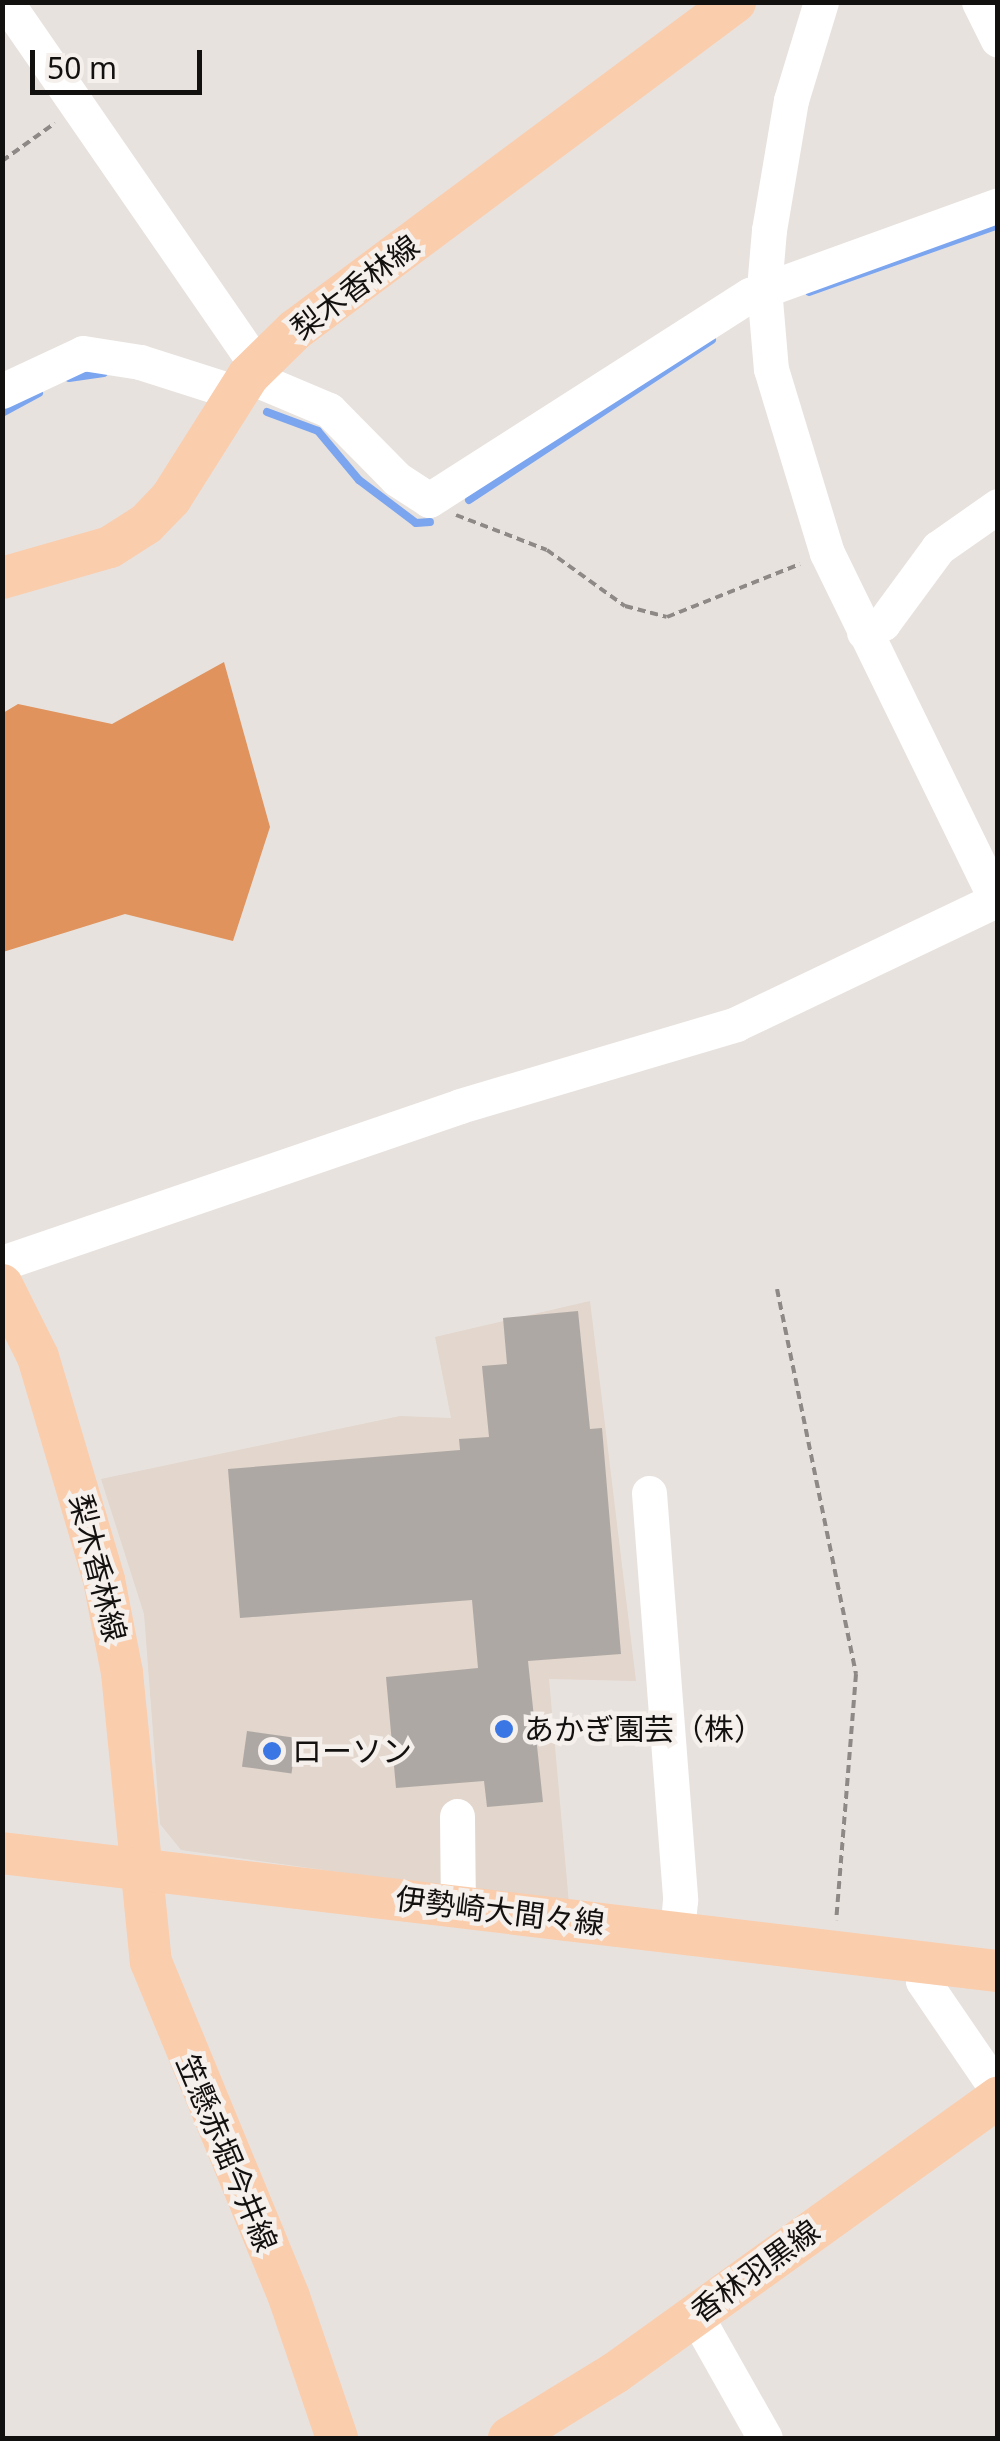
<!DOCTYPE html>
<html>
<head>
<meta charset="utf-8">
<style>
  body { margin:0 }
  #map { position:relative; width:1000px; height:2441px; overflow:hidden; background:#e8e2de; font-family:"Noto Sans","Noto Sans JP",sans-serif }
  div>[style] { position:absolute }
  .built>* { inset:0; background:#e2d6cd }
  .forest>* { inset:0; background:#e0935c }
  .stream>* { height:8px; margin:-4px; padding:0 4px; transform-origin:4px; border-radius:4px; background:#7ba5ef }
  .building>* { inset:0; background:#aea8a4; transform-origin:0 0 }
  .path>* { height:4px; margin-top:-2px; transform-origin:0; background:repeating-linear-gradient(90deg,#8e8987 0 8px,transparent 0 13px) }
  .minor>* { height:35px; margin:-17.5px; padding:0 17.5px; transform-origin:17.5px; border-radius:17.5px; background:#fff }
  .major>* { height:42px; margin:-21px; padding:0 21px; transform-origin:21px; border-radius:21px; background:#facdad }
  .dots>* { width:28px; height:28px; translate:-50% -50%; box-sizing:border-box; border:5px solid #f6f0ec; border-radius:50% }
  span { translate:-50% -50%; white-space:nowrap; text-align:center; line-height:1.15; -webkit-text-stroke:9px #f6f0ec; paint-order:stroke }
  .street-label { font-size:30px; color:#131110 }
  .poi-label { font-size:30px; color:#131110 }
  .left { translate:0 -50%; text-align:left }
  .frame { position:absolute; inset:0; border:5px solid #131110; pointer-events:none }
  .scale { position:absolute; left:30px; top:50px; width:172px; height:45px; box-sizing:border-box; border:5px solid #131110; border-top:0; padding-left:12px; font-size:30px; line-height:35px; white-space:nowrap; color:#131110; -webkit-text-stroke:8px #f6f0ec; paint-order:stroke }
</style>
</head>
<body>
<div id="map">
  <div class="built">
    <i style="clip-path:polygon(590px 1301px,636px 1681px,549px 1679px,569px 1904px,181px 1850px,160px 1824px,144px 1614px,101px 1479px,400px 1416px,451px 1418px,435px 1337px)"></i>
  </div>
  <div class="forest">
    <i style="clip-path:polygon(224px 662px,270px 827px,233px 941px,125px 914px,3px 952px,3px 713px,18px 704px,112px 724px)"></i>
  </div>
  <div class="stream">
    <i style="left:809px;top:292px;width:201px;rotate:-19.5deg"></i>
    <i style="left:69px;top:378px;width:35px;rotate:-8deg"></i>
    <i style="left:267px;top:412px;width:54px;rotate:20.4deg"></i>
    <i style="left:318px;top:431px;width:64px;rotate:50.1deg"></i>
    <i style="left:359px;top:480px;width:71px;rotate:37deg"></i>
    <i style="left:416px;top:523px;width:14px;rotate:-4deg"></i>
    <i style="left:2px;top:413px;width:42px;rotate:-28.4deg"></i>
    <i style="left:469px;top:500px;width:291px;rotate:-33.4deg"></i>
  </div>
  <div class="building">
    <i style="clip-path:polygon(578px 1311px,590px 1429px,602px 1428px,621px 1654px,528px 1661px,543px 1802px,487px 1807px,484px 1781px,396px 1788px,386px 1677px,478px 1668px,472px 1600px,240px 1618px,228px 1469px,460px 1450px,459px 1439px,489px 1437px,482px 1366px,507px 1364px,503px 1318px)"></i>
    <i style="left:247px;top:1731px;width:50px;height:36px;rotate:8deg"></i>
  </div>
  <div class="path">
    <i style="left:2px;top:161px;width:65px;rotate:-35.6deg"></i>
    <i style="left:456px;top:515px;width:97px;rotate:21deg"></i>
    <i style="left:547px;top:550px;width:96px;rotate:35.7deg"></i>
    <i style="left:625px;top:606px;width:43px;rotate:14.7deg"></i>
    <i style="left:667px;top:617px;width:143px;rotate:-21.7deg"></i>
    <i style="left:777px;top:1289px;width:393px;rotate:78.4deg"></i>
    <i style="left:856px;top:1674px;width:247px;rotate:94.6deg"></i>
  </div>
  <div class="minor">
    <i style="left:6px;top:2px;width:442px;rotate:55.4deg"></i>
    <i style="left:821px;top:2px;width:102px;rotate:107deg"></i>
    <i style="left:791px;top:100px;width:132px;rotate:99.6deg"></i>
    <i style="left:769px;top:230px;width:58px;rotate:94.9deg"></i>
    <i style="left:764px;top:288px;width:81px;rotate:85.1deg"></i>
    <i style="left:771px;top:369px;width:192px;rotate:73.1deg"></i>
    <i style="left:827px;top:553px;width:390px;rotate:64deg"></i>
    <i style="left:979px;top:2px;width:42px;rotate:63.4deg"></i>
    <i style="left:248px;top:376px;width:88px;rotate:22.8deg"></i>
    <i style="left:329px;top:410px;width:97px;rotate:45.4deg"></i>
    <i style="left:397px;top:479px;width:38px;rotate:33deg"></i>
    <i style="left:429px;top:500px;width:381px;rotate:-32.6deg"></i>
    <i style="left:750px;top:295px;width:264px;rotate:-19.9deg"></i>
    <i style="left:2px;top:391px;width:89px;rotate:-25.1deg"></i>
    <i style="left:83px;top:353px;width:58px;rotate:9deg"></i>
    <i style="left:140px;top:362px;width:102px;rotate:17.7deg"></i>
    <i style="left:864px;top:632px;width:21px;rotate:-25deg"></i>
    <i style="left:883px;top:623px;width:93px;rotate:-53.7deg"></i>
    <i style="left:938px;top:548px;width:73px;rotate:-35deg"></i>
    <i style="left:2px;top:1263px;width:484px;rotate:-18.9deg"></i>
    <i style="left:460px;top:1106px;width:288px;rotate:-16.5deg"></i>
    <i style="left:736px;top:1024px;width:290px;rotate:-25.5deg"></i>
    <i style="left:649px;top:1493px;width:408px;rotate:85.6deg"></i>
    <i style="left:680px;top:1900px;width:34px;rotate:95deg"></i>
    <i style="left:457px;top:1816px;width:89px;rotate:89.4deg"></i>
    <i style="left:920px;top:1959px;width:22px;rotate:82deg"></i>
    <i style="left:923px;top:1981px;width:133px;rotate:55.7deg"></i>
    <i style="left:695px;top:2314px;width:142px;rotate:60.6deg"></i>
  </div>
  <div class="major">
    <i style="left:2px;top:578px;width:112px;rotate:-16deg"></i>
    <i style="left:110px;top:547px;width:43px;rotate:-32.6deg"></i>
    <i style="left:146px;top:524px;width:36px;rotate:-46deg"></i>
    <i style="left:171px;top:498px;width:144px;rotate:-57.7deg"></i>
    <i style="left:248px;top:376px;width:66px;rotate:-44.4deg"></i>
    <i style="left:295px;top:330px;width:549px;rotate:-36.7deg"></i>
    <i style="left:2px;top:1285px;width:80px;rotate:63.4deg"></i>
    <i style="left:38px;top:1357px;width:233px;rotate:73.5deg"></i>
    <i style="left:104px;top:1580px;width:95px;rotate:79deg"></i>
    <i style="left:122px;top:1673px;width:290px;rotate:84.3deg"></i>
    <i style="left:151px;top:1962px;width:362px;rotate:67.6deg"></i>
    <i style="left:289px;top:2297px;width:149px;rotate:71.2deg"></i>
    <i style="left:2px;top:1853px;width:1003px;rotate:6.76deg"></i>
    <i style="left:509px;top:2438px;width:124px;rotate:-31.5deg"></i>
    <i style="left:615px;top:2373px;width:472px;rotate:-35.7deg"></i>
  </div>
  <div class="dots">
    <i style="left:504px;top:1729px;background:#3a77e5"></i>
    <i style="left:272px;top:1751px;background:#3a77e5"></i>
  </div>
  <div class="street-label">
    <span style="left:355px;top:287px;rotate:-37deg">梨木香林線</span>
    <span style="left:98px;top:1568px;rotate:76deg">梨木香林線</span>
    <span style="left:500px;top:1911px;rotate:7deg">伊勢崎大間々線</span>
    <span style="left:227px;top:2153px;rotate:67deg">笠懸赤堀今井線</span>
    <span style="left:755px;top:2271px;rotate:-36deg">香林羽黒線</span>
  </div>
  <div class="poi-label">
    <span class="left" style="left:524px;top:1729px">あかぎ園芸（株）</span>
    <span class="left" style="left:292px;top:1751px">ローソン</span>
  </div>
  <div class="frame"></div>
  <div class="scale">50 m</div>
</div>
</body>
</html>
